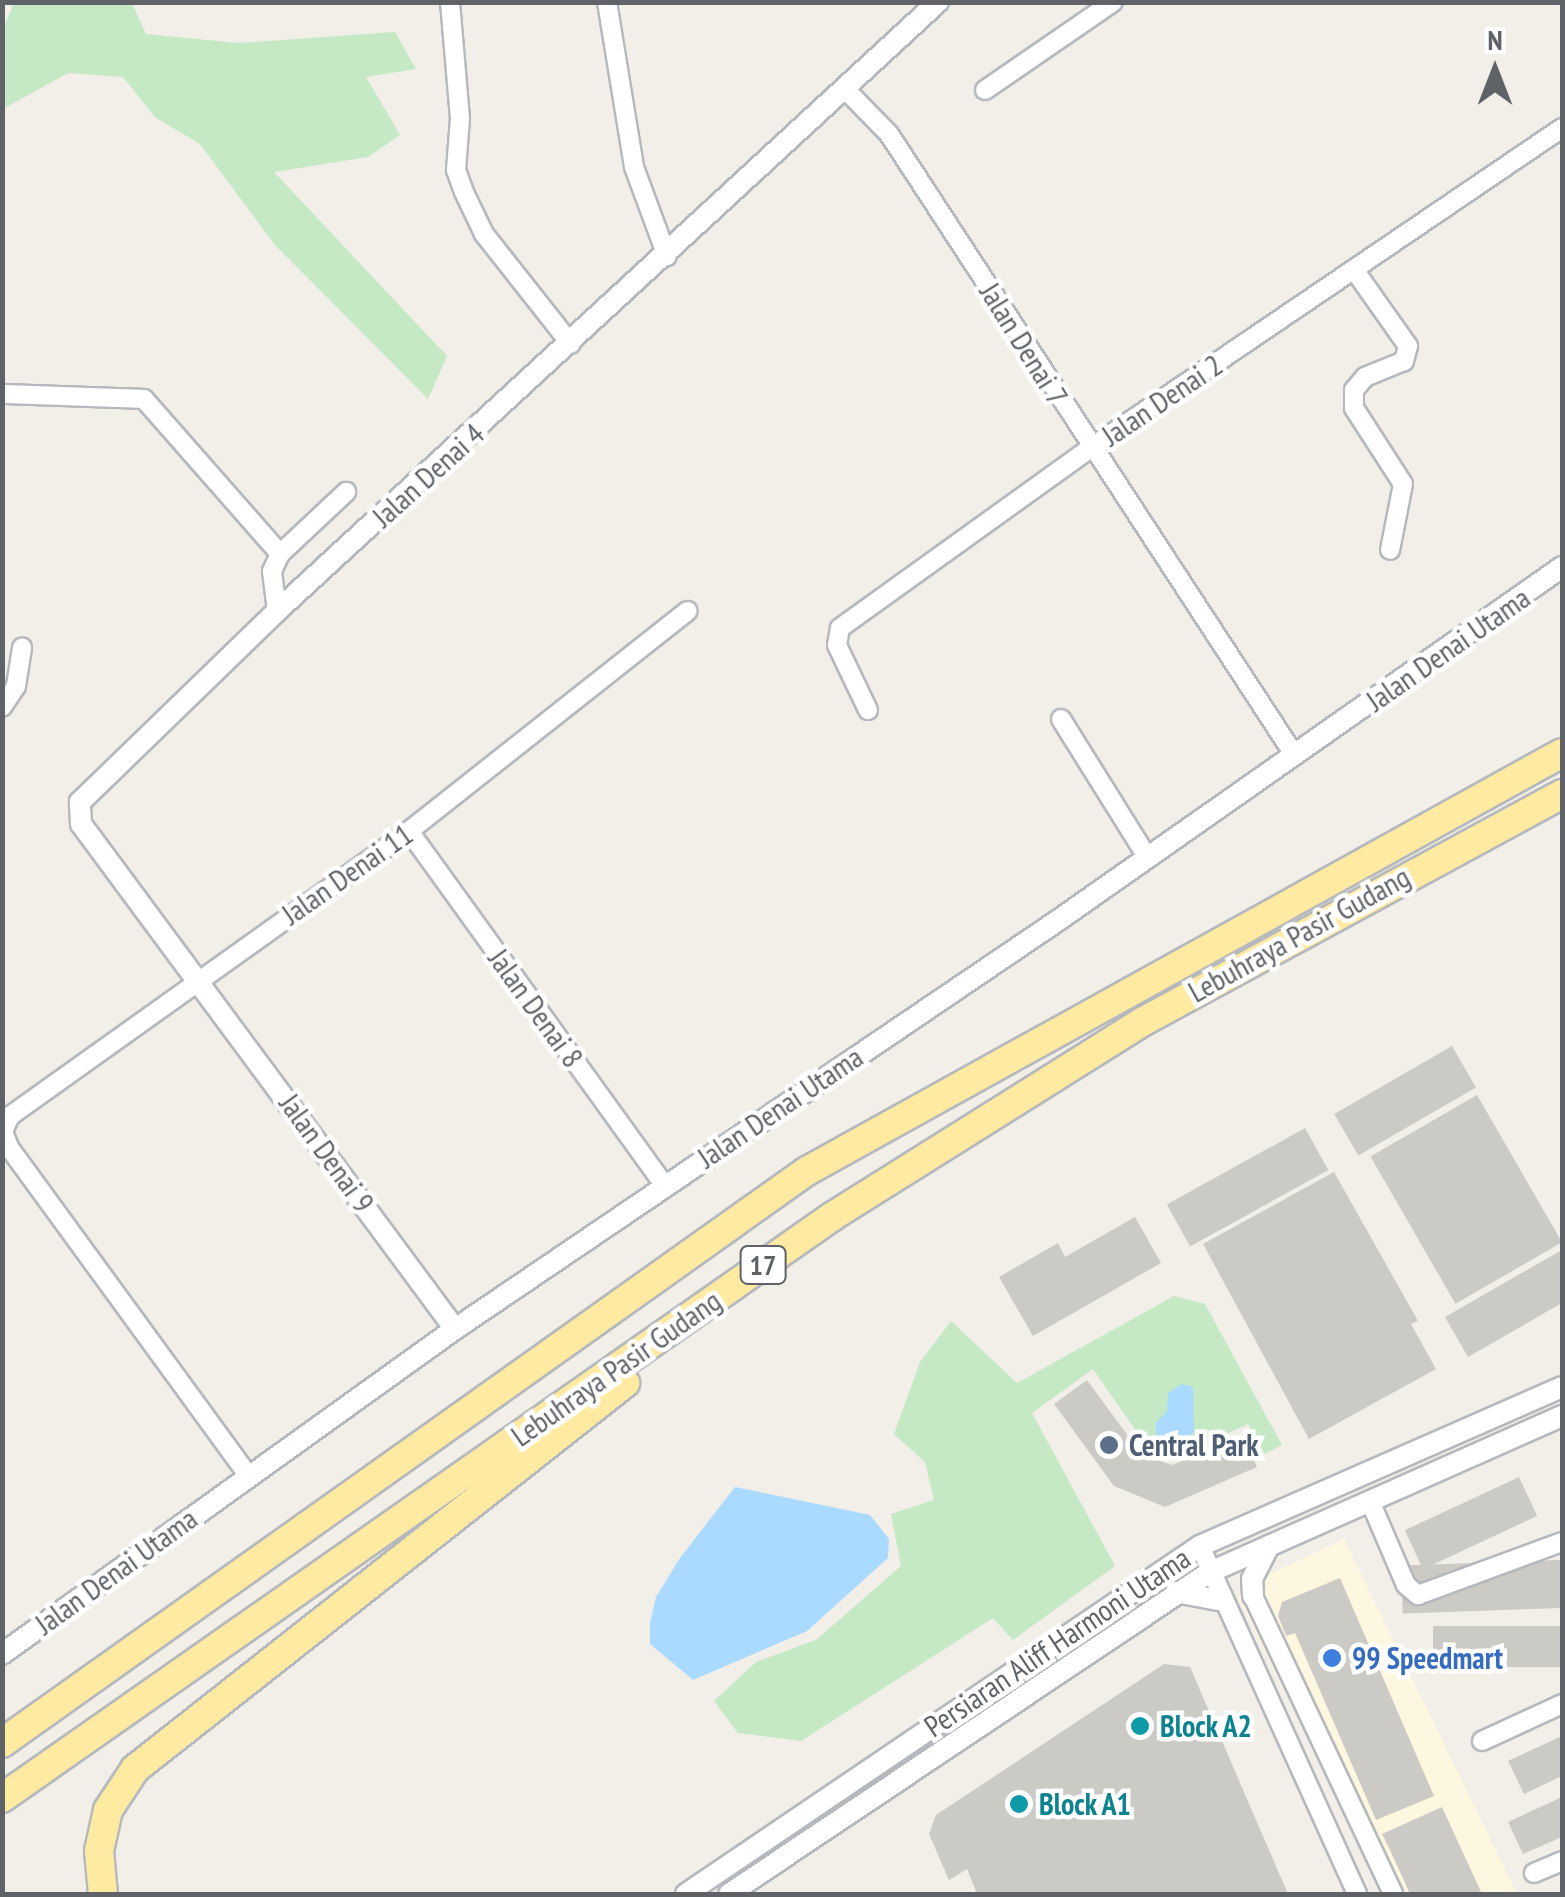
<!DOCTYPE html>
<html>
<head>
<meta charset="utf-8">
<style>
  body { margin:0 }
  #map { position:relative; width:1565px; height:1897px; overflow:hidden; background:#f1efe8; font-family:"PT Sans Narrow",sans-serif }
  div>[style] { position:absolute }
  .commercial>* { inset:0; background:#fef7e0 }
  .green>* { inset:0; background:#c5e8c5 }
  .water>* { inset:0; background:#aadaff }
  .building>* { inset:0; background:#cccac5; transform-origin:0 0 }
  .roads { filter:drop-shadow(2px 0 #b5b8bc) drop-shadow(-2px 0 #b5b8bc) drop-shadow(0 2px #b5b8bc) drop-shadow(0 -2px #b5b8bc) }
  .minor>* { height:18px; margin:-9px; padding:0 9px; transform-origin:9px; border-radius:9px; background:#fff }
  .tertiary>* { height:20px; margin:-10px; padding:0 10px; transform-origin:10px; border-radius:10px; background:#fff }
  .trunk>* { height:28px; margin:-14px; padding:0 14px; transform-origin:14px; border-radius:14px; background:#feeaa1 }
  .dots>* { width:28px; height:28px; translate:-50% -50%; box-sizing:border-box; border:5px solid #fff; border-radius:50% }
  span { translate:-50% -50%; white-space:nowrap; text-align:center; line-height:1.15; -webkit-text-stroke:9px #fff; paint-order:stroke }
  .shield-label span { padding:2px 8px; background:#fff; border:2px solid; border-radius:8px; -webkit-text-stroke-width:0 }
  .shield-label { font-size:28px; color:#5f6368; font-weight:700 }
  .street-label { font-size:30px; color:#5f6368 }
  .service-label { font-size:30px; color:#4e5e75; font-weight:700 }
  .left { translate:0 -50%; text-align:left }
  .shop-label { font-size:30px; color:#366cbe; font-weight:700 }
  .culture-label { font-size:30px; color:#0d838f; font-weight:700 }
  .frame { position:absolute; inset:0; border:5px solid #5f6368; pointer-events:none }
  .north { position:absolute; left:1445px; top:20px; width:100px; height:100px; -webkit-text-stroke:8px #fff; paint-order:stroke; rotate:0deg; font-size:28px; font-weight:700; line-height:40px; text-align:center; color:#5f6368 }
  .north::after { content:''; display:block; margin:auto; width:35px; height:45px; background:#5f6368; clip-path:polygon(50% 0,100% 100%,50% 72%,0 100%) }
</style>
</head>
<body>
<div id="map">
  <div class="commercial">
    <i style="clip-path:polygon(1344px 1539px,1517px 1894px,1384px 1894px,1238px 1597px,1253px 1582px)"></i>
  </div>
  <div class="green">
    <i style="clip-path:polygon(14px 2px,132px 3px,146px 34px,238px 43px,395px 32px,416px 69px,366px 77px,400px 135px,368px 157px,274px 172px,447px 356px,428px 399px,275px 245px,200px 144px,155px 117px,123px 77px,68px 73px,3px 109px,3px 30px)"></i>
    <i style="clip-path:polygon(1174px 1296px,1205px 1304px,1282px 1445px,1265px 1454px,1248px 1424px,1177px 1457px,1148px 1448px,1093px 1369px,1032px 1413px,1115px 1566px,1013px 1640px,993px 1618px,801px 1741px,738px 1733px,714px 1701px,756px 1662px,816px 1640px,901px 1566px,891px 1514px,934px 1500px,925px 1462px,894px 1434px,920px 1362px,951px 1321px,1017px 1383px)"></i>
  </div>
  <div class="water">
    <i style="clip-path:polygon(1181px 1384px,1193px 1387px,1194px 1432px,1184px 1443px,1171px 1443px,1156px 1434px,1156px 1423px,1167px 1411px,1168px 1393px)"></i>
    <i style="clip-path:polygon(735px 1487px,870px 1515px,889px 1539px,888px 1558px,807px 1631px,693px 1680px,650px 1644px,650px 1623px,656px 1597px,680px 1558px)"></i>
  </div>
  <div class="building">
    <i style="left:1452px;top:1046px;width:48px;height:136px;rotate:60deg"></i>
    <i style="left:1477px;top:1095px;width:170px;height:123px;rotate:60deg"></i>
    <i style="left:1305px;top:1128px;width:48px;height:158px;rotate:61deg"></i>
    <i style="clip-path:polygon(1334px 1172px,1418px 1321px,1411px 1324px,1436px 1369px,1309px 1439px,1203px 1244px)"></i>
    <i style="clip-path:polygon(1135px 1217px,1161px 1263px,1033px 1336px,999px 1277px,1058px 1243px,1065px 1257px)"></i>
    <i style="clip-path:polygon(1562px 1250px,1562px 1303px,1468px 1357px,1445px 1317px)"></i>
    <i style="clip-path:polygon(1087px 1380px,1142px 1455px,1172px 1465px,1243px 1435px,1257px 1467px,1165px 1507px,1114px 1486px,1054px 1404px)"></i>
    <i style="left:1519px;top:1477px;width:43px;height:126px;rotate:65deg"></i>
    <i style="left:1560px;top:1560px;width:48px;height:159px;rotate:88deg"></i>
    <i style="clip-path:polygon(1340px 1578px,1434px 1796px,1376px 1820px,1295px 1633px,1286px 1636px,1278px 1616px,1282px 1602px)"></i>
    <i style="left:1562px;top:1626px;width:41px;height:129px;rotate:90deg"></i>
    <i style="clip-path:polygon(1164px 1664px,1190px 1667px,1288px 1894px,977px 1894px,967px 1869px,949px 1880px,929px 1834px,936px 1815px)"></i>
    <i style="clip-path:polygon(1562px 1736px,1562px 1776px,1524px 1794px,1508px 1761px)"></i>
    <i style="clip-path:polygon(1562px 1797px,1562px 1837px,1523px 1854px,1508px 1822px)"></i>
    <i style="clip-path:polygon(1442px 1807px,1464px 1855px,1482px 1894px,1410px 1894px,1390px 1850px,1382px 1834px)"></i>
  </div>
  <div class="roads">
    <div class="minor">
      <i style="left:450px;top:2px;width:116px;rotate:85.1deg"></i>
      <i style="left:460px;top:118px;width:52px;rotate:94.4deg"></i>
      <i style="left:456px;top:170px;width:23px;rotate:70deg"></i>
      <i style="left:464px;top:192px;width:47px;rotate:64.5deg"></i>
      <i style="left:484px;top:234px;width:140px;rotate:51.7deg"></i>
      <i style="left:607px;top:2px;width:167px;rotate:80.7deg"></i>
      <i style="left:634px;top:167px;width:95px;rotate:69.7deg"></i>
      <i style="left:846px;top:90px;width:62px;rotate:45.7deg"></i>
      <i style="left:889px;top:134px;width:739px;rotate:56.87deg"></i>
      <i style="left:985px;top:90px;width:155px;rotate:-34.5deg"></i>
      <i style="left:1355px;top:271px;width:92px;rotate:54.8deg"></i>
      <i style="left:1408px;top:346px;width:16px;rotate:105deg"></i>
      <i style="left:1404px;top:361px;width:42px;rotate:157.7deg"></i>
      <i style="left:1365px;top:377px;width:17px;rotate:130deg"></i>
      <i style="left:1354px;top:390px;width:18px;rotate:90deg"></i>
      <i style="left:1354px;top:408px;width:90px;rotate:57.2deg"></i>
      <i style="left:1403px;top:484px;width:67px;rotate:101.1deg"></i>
      <i style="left:2px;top:394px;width:142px;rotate:2deg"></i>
      <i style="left:144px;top:399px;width:206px;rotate:48.7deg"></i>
      <i style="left:280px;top:554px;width:19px;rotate:115deg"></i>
      <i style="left:272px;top:571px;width:40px;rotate:82.9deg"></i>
      <i style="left:280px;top:554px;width:91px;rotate:-43.2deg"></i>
      <i style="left:2px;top:707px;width:25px;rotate:-56deg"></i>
      <i style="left:16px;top:686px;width:39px;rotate:-81deg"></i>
      <i style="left:868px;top:710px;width:72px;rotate:-115.5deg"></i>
      <i style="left:837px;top:645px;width:17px;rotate:-80deg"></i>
      <i style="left:840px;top:628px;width:307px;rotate:-35.7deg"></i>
      <i style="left:1089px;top:449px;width:572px;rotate:-34.16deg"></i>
      <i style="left:1061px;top:719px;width:164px;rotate:58deg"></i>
      <i style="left:409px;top:831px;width:436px;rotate:54.2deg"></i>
      <i style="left:248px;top:1475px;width:406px;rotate:-126.1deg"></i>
      <i style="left:9px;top:1147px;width:17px;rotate:-111deg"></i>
      <i style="left:3px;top:1131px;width:17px;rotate:-65deg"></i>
      <i style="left:10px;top:1116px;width:490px;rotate:-35.5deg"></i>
      <i style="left:409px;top:831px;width:355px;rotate:-38.3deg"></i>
      <i style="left:1370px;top:1501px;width:91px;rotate:66.8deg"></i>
      <i style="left:1406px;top:1585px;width:16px;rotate:40deg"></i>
      <i style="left:1418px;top:1595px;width:153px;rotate:-20.2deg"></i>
      <i style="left:1200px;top:1546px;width:382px;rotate:65.7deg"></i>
      <i style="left:1253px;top:1596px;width:329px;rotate:64.8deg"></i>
      <i style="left:1482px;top:1741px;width:88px;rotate:-24.8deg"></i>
      <i style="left:1534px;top:1873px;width:30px;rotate:-23deg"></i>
    </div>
    <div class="tertiary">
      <i style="left:455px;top:1329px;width:628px;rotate:-126.52deg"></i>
      <i style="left:81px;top:824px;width:22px;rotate:-93deg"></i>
      <i style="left:80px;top:802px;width:274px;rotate:-44.1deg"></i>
      <i style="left:277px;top:611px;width:899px;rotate:-42.66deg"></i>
      <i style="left:1176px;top:1592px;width:48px;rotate:10.8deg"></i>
      <i style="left:1253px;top:1596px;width:17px;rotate:-93deg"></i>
      <i style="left:1252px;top:1579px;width:37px;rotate:-63deg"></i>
      <i style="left:2px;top:1654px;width:558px;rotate:-35.66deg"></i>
      <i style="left:455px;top:1329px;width:731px;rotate:-34.12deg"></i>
      <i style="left:1060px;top:919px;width:613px;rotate:-35.04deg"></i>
      <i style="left:686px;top:1894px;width:621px;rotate:-34.1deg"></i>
      <i style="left:1200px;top:1546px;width:395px;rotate:-23.7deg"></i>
      <i style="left:729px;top:1894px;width:579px;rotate:-33.8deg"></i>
      <i style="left:1210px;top:1572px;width:385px;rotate:-23.9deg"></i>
    </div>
    <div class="trunk">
      <i style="left:2px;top:1743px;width:988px;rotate:-35.4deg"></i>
      <i style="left:807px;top:1171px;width:863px;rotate:-28.97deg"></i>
      <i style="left:2px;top:1798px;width:1015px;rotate:-35.01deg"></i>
      <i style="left:833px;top:1216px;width:367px;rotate:-32.1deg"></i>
      <i style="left:1144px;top:1021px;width:476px;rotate:-28.5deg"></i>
      <i style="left:103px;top:1894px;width:43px;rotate:-95.3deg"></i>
      <i style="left:99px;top:1851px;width:42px;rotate:-77.6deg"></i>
      <i style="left:108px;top:1810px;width:49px;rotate:-56.6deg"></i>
      <i style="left:135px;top:1769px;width:624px;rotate:-38.23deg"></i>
    </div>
  </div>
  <div class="dots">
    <i style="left:1109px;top:1445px;background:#5c6f8a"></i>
    <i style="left:1332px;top:1658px;background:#3f7fe0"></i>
    <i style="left:1140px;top:1726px;background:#0f9aa8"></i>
    <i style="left:1019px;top:1804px;background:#0f9aa8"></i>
  </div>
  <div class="shield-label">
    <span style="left:763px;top:1265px">17</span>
  </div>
  <div class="street-label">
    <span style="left:1024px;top:344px;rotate:58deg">Jalan Denai 7</span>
    <span style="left:1162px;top:400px;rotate:-34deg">Jalan Denai 2</span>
    <span style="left:428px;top:475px;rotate:-42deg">Jalan Denai 4</span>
    <span style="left:1448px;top:649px;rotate:-35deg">Jalan Denai Utama</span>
    <span style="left:347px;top:874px;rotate:-35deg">Jalan Denai 11</span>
    <span style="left:1299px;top:934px;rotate:-29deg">Lebuhraya Pasir Gudang</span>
    <span style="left:536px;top:1008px;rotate:54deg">Jalan Denai 8</span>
    <span style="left:780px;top:1107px;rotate:-34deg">Jalan Denai Utama</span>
    <span style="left:327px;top:1153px;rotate:54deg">Jalan Denai 9</span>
    <span style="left:616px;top:1368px;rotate:-35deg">Lebuhraya Pasir Gudang</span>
    <span style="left:116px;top:1571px;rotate:-36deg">Jalan Denai Utama</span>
    <span style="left:1057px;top:1642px;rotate:-34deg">Persiaran Aliff Harmoni Utama</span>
  </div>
  <div class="service-label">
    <span class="left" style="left:1129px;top:1445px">Central Park</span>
  </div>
  <div class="shop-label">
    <span class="left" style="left:1352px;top:1658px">99 Speedmart</span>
  </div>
  <div class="culture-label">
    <span class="left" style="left:1160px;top:1726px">Block A2</span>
    <span class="left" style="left:1039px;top:1804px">Block A1</span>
  </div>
  <div class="frame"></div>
  <div class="north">N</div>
</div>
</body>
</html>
